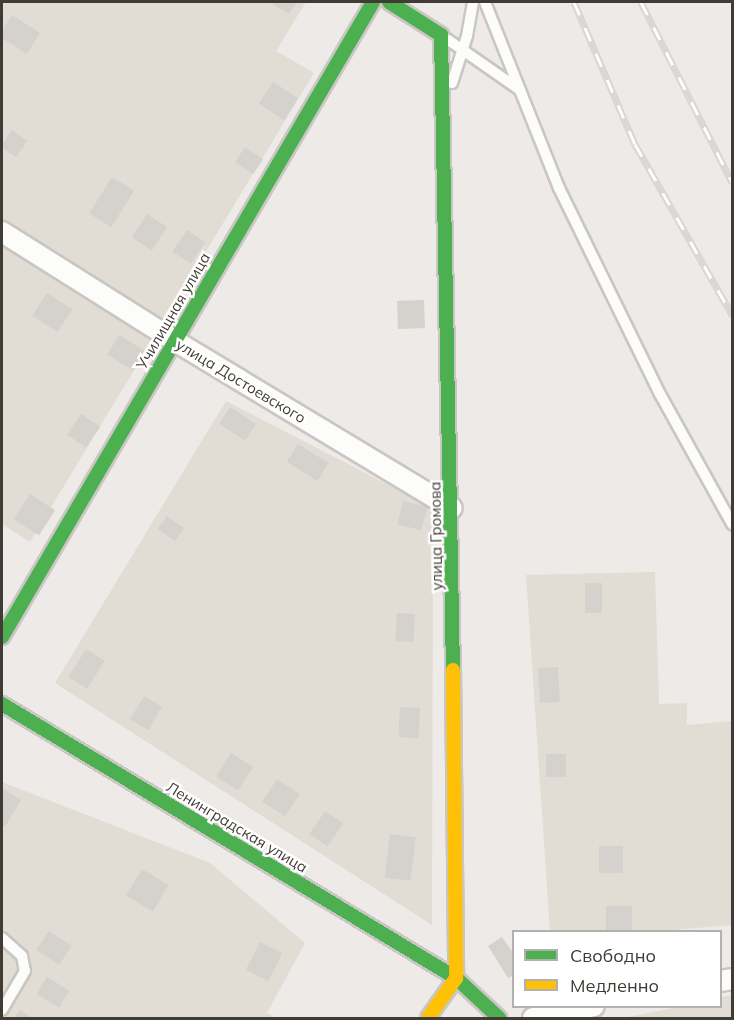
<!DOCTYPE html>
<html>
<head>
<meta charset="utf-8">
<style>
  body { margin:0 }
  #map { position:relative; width:734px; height:1020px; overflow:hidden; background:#edeae7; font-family:Mulish,sans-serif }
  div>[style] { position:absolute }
  .residential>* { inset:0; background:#e1dcd4 }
  .building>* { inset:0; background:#d5d2ce; transform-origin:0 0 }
  .roads { filter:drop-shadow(2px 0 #c9c6c3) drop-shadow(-2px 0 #c9c6c3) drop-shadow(0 2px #c9c6c3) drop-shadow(0 -2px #c9c6c3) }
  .lane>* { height:10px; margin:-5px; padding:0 5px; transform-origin:5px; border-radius:5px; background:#fcfcfb }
  .street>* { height:20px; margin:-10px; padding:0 10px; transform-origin:10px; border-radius:10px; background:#fcfcfb }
  .fast>* { height:14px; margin:-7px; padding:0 7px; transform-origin:7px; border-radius:7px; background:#4caf50 }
  .slow>* { height:14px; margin:-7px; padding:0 7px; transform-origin:7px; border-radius:7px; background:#ffc107 }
  .rail>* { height:7px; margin-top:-3.5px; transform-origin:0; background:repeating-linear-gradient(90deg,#fff 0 14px,#d8d7d7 0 28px); box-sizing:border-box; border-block:2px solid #d8d7d7 }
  span { translate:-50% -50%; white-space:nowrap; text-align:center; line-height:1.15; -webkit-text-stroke:5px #fff; paint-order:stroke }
  .street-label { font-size:15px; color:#413b35 }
  .frame { position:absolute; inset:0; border:3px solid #413b35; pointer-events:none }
  .legend { position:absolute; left:512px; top:930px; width:210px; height:78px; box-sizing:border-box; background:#fff; border:2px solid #b3b1ae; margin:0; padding:8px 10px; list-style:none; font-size:18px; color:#413b35 }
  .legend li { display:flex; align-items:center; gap:12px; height:30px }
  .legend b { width:30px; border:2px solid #b3b1ae }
</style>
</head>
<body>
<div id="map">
  <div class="residential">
    <i style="clip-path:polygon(2px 2px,306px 2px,276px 51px,314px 73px,30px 542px,2px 524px)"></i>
    <i style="clip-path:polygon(226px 401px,433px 508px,432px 925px,55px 683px)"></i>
    <i style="clip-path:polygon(655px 572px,659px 704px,687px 703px,687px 725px,732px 721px,732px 925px,648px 932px,550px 931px,526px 575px)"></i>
    <i style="clip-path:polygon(2px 782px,210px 863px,305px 943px,267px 1013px,276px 1018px,2px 1018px)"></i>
    <i style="clip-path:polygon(732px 995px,732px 1018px,623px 1018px,678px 1007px,720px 1006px,721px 997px)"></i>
  </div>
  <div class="building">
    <i style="clip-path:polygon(269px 2px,297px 2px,289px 14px)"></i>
    <i style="clip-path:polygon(12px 15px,40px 33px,27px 54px,2px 38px,2px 31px)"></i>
    <i style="left:273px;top:82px;width:30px;height:26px;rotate:33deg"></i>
    <i style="left:12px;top:130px;width:19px;height:20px;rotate:35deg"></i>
    <i style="left:245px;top:147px;width:22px;height:18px;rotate:34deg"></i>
    <i style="left:112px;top:177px;width:26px;height:43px;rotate:32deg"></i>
    <i style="left:147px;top:214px;width:24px;height:28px;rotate:33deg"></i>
    <i style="left:187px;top:230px;width:22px;height:26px;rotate:34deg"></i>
    <i style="left:47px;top:293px;width:30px;height:27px;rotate:33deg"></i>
    <i style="left:424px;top:300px;width:28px;height:27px;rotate:88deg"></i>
    <i style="left:119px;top:335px;width:31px;height:23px;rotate:31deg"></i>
    <i style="left:230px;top:407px;width:31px;height:20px;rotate:33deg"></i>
    <i style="left:81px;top:414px;width:23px;height:25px;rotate:34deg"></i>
    <i style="left:298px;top:444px;width:36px;height:21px;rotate:32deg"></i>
    <i style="left:30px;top:494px;width:30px;height:30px;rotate:33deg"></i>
    <i style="left:403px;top:501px;width:25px;height:24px;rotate:14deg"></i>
    <i style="left:167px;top:516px;width:21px;height:16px;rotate:35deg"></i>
    <i style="left:585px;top:583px;width:17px;height:30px"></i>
    <i style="left:397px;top:613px;width:18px;height:28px;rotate:3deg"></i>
    <i style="left:86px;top:649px;width:22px;height:33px;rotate:32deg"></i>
    <i style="left:558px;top:667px;width:35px;height:20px;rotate:87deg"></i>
    <i style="left:144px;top:696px;width:21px;height:27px;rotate:31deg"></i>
    <i style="left:400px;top:707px;width:20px;height:30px;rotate:3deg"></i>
    <i style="left:231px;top:753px;width:26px;height:28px;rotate:32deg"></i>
    <i style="left:546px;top:754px;width:20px;height:23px"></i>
    <i style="left:277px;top:779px;width:27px;height:27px;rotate:33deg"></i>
    <i style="clip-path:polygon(2px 788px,21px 800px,5px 827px,2px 824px)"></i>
    <i style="left:325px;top:811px;width:22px;height:28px;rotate:34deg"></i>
    <i style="left:390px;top:834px;width:26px;height:44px;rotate:7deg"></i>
    <i style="left:599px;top:846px;width:24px;height:27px"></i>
    <i style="left:142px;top:869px;width:31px;height:31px;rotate:31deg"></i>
    <i style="left:606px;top:906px;width:26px;height:26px"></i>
    <i style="left:49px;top:931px;width:27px;height:23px;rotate:33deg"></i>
    <i style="clip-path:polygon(502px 937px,514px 954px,514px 975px,508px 978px,488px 946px)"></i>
    <i style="left:260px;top:942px;width:25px;height:31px;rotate:27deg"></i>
    <i style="left:47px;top:977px;width:26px;height:20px;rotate:31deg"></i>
    <i style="clip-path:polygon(20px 1010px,32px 1018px,14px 1018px)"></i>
  </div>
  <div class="roads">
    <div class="lane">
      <i style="left:485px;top:2px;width:200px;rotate:68.3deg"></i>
      <i style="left:559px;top:188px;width:229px;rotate:63.9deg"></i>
      <i style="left:660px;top:394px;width:149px;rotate:61deg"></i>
      <i style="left:444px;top:37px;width:93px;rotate:34.9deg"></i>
      <i style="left:452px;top:83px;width:49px;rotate:-72.3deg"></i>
      <i style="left:467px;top:36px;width:35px;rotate:-80deg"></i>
      <i style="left:2px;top:938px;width:27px;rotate:42deg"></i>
      <i style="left:22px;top:956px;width:15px;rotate:79deg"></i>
      <i style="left:25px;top:971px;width:45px;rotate:120.5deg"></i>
    </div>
    <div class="street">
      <i style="left:2px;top:232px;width:204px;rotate:32.2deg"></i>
      <i style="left:175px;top:341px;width:323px;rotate:31.1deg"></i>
      <i style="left:720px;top:981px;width:12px;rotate:-9deg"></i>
      <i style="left:533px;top:1018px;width:62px;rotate:-11.1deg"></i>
    </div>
    <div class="fast">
      <i style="left:389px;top:2px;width:62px;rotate:32.4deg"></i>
      <i style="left:441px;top:35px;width:635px;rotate:88.92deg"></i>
      <i style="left:2px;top:637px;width:735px;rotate:-59.7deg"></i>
      <i style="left:2px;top:704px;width:530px;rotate:31.11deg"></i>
      <i style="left:456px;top:978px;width:59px;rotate:42.9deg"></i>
    </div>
    <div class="slow">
      <i style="left:453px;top:670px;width:308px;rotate:89.4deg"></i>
      <i style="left:428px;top:1018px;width:49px;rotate:-55deg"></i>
    </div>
  </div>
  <div class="rail">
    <i style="left:574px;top:2px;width:155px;rotate:66.8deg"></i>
    <i style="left:635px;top:144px;width:197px;rotate:60.4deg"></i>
    <i style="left:641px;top:2px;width:202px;rotate:63.2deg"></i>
  </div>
  <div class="street-label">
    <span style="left:173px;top:311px;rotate:-60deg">Училищная улица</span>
    <span style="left:241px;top:381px;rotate:31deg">улица Достоевского</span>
    <span style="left:436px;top:536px;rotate:-91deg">улица Громова</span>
    <span style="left:237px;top:827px;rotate:31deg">Ленинградская улица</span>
  </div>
  <div class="frame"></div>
  <ul class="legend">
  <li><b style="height:8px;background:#4caf50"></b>Свободно</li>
  <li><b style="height:8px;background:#ffc107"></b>Медленно</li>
  </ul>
</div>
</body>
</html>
